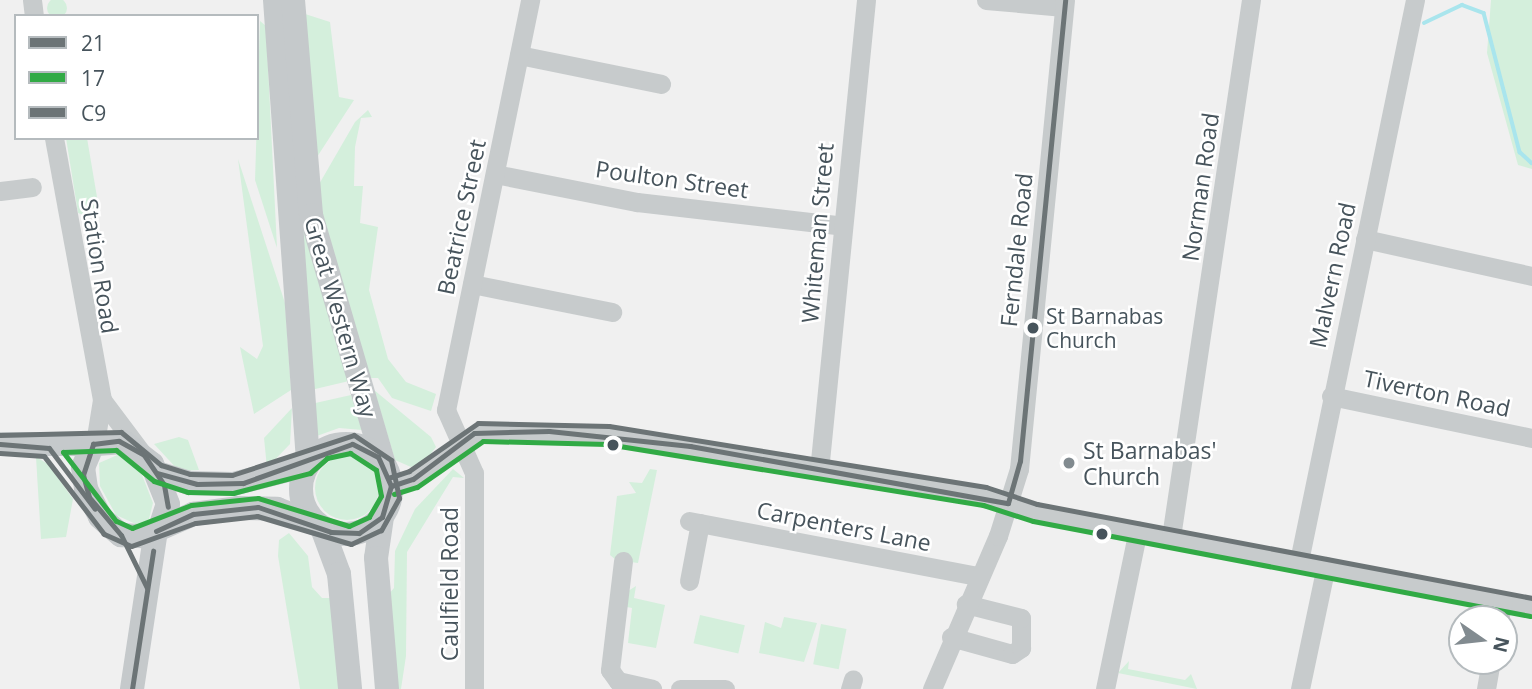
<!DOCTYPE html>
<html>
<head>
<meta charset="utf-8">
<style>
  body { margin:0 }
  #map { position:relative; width:1532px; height:689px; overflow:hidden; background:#f0f0f0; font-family:"Open Sans",sans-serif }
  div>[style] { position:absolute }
  .green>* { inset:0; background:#d4efdc; transform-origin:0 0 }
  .round { border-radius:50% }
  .stream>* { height:3.5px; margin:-1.75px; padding:0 1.75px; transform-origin:1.75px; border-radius:1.75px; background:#a9e5ed }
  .minor>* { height:19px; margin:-9.5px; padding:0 9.5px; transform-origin:9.5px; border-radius:9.5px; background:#c7cbcc }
  .major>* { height:24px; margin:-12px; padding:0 12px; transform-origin:12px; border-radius:12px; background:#c5c9cb }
  .major>.ring { margin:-12px; padding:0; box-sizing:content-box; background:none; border:24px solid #c5c9cb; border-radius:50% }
  .bus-1>* { height:5px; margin:-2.5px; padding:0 2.5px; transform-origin:2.5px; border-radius:2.5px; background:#6c7476 }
  .bus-2>* { height:5px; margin:-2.5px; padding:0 2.5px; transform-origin:2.5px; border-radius:2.5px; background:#31aa45 }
  .bus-3>* { height:5px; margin:-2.5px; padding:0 2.5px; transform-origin:2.5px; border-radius:2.5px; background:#6c7476 }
  .dots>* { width:19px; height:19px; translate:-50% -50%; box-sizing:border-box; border:4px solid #fff; border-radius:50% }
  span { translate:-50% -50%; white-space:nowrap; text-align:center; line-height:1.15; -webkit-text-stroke:5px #fff; paint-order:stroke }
  .bus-label { font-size:21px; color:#47545c }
  .left { translate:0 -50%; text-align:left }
  .street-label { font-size:23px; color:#47545c }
  .poi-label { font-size:23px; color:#47545c }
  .legend { position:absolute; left:14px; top:14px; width:245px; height:126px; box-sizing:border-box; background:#fff; border:2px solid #b5bbbe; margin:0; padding:9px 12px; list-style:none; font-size:21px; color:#47545c }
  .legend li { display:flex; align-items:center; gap:14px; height:35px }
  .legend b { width:35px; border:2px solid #b5bbbe }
  .north { position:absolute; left:1448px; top:605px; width:70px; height:70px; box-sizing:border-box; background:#fff; border:2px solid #b5bbbe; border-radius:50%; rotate:104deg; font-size:19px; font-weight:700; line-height:28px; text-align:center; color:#47545c }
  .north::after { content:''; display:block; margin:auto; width:24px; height:32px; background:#828b90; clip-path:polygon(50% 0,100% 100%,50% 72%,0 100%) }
</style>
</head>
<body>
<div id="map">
  <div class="green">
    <i class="round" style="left:47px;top:-2px;width:20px;height:20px"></i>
    <i style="clip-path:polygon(1491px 0,1532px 0,1532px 169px,1518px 165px,1487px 53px)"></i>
    <i style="clip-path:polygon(302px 13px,330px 22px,339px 97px,354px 100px,317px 157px)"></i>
    <i style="clip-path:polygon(260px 21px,266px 26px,277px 248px,255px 180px)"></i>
    <i style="clip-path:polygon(368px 110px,372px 117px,361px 118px,355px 147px,354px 186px,363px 186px,360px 223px,378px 227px,369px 290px,388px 359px,406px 382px,436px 394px,431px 411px,392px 398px,378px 378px,369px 378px,337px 297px,318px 186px,355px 122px)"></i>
    <i style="clip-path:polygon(293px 126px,349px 381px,311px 390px)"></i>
    <i style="clip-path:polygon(66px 138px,87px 138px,97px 197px,95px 214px,86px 216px,78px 213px)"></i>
    <i style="clip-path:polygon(238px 159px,285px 303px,291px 390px,254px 414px,240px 347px,257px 359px,263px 346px)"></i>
    <i style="clip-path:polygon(374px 390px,431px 437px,436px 447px,425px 461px,411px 467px,395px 460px)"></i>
    <i style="clip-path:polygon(351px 395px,362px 430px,339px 428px,314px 437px,311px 404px)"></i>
    <i style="clip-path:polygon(292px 408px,290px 444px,267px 468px,264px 438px)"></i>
    <i style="clip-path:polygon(179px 437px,188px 440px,199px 470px,179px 471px,154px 444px)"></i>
    <i style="clip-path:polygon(122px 453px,142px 475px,153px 503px,149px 519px,138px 525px,116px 515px,100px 486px,99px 463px)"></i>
    <i class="round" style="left:315px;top:456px;width:64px;height:64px"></i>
    <i style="clip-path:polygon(36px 457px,48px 464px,73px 499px,66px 537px,41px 539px)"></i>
    <i style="clip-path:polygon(453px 469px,464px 478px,453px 477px,407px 552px,406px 656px,401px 689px,395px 689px,388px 595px,394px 588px,395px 551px,415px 509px)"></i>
    <i style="clip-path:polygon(650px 469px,657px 470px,638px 563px,616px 560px,610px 555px,617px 496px,636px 493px,629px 482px,642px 483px)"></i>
    <i style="clip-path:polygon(289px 533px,308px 556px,312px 587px,322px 598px,333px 598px,340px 689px,300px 689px,278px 556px,279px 540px)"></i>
    <i style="clip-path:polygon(636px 586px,634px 598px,665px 605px,656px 648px,628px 643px,632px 608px,622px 606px,625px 593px)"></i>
    <i style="left:700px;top:615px;width:46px;height:29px;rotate:13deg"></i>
    <i style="clip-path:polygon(784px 617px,817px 623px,804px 662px,759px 653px,765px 622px,781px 628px)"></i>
    <i style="left:821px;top:624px;width:26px;height:41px;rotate:11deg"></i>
    <i style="clip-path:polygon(1129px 661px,1128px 669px,1185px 680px,1191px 674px,1197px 689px,1118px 673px)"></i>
  </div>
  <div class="stream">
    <i style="left:1424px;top:23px;width:42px;rotate:-25.3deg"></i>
    <i style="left:1462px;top:5px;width:23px;rotate:20deg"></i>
    <i style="left:1484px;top:13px;width:144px;rotate:75.5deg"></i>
    <i style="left:1520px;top:152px;width:16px;rotate:43deg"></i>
  </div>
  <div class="minor">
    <i style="left:32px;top:0;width:16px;rotate:83deg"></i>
    <i style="left:986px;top:0;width:78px;rotate:5.1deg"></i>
    <i style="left:519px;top:55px;width:145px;rotate:11.5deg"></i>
    <i style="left:54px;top:138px;width:266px;rotate:79.6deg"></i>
    <i style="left:102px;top:400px;width:65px;rotate:53.1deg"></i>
    <i style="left:495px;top:174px;width:145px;rotate:11.2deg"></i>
    <i style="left:637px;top:202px;width:207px;rotate:6.6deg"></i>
    <i style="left:0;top:191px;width:32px;rotate:-7deg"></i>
    <i style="left:1365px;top:239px;width:171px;rotate:12.5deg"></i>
    <i style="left:472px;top:284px;width:143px;rotate:11.3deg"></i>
    <i style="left:1331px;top:396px;width:205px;rotate:11.8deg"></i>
    <i style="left:95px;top:443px;width:44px;rotate:-80.8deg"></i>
    <i style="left:819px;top:471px;width:473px;rotate:-84.3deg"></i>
    <i style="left:391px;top:486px;width:23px;rotate:-18deg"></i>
    <i style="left:413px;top:479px;width:82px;rotate:-35deg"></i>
    <i style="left:480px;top:432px;width:128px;rotate:1.3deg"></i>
    <i style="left:608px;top:435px;width:382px;rotate:9.2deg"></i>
    <i style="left:985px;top:496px;width:52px;rotate:17.7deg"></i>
    <i style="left:1035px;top:512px;width:506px;rotate:10.82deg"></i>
    <i style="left:689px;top:521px;width:294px;rotate:10.8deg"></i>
    <i style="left:1171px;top:537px;width:543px;rotate:-81.53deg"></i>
    <i style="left:623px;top:561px;width:110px;rotate:96.8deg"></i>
    <i style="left:610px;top:670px;width:14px;rotate:54deg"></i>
    <i style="left:618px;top:681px;width:35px;rotate:13deg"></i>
    <i style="left:1299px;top:561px;width:573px;rotate:-78.32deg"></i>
    <i style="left:689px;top:581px;width:59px;rotate:-79.3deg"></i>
    <i style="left:1499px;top:619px;width:18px;rotate:-77deg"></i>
    <i style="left:951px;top:637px;width:63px;rotate:15.6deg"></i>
    <i style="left:1012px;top:654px;width:11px;rotate:-34deg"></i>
    <i style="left:1021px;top:648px;width:30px;rotate:-90deg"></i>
    <i style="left:1021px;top:618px;width:57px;rotate:-165.7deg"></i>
    <i style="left:474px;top:689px;width:216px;rotate:-90deg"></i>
    <i style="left:474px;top:473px;width:69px;rotate:-114deg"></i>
    <i style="left:446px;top:410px;width:419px;rotate:-78.4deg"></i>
    <i style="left:680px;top:689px;width:45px"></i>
    <i style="left:850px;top:689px;width:10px;rotate:-73deg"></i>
    <i style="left:932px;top:689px;width:167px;rotate:-66.7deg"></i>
    <i style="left:998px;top:536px;width:70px;rotate:-72.6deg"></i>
    <i style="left:1019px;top:469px;width:471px;rotate:-84.4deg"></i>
    <i style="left:1105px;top:689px;width:162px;rotate:-78.3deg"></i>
    <i style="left:1300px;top:689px;width:126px;rotate:-78.1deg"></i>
    <i style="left:1486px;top:689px;width:28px;rotate:-80deg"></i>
  </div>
  <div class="major">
    <i style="left:275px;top:0;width:464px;rotate:85.9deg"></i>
    <i style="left:293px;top:0;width:216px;rotate:85.2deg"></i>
    <i style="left:311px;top:215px;width:260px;rotate:73.7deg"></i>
    <i class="ring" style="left:301px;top:444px;width:66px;height:66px"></i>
    <i style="left:0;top:444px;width:93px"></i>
    <i style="left:157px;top:473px;width:34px;rotate:17deg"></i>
    <i style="left:189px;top:483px;width:44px;rotate:1.3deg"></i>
    <i style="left:233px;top:484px;width:76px;rotate:-14.4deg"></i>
    <i style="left:382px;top:517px;width:41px;rotate:98.3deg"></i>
    <i style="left:376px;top:558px;width:131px;rotate:85.2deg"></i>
    <i style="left:160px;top:528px;width:25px;rotate:-72deg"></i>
    <i style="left:168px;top:504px;width:43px;rotate:-111.8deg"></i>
    <i style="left:152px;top:464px;width:36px;rotate:-142deg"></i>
    <i style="left:124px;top:442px;width:31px;rotate:176deg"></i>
    <i style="left:93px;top:444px;width:25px;rotate:113deg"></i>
    <i style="left:83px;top:467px;width:22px;rotate:82deg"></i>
    <i style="left:86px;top:489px;width:31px;rotate:63deg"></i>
    <i style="left:100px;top:517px;width:28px;rotate:41deg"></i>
    <i style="left:121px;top:535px;width:22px;rotate:3deg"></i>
    <i style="left:143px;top:536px;width:55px;rotate:-23.7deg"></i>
    <i style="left:193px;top:514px;width:45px;rotate:-7.6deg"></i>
    <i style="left:238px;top:508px;width:39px;rotate:1deg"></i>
    <i style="left:277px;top:509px;width:42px;rotate:21deg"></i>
    <i style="left:322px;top:528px;width:49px;rotate:69.7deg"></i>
    <i style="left:339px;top:574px;width:116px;rotate:84.5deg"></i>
    <i style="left:132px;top:689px;width:160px;rotate:-81.4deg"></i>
  </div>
  <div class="bus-1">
    <i style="left:0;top:444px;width:49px;rotate:4.7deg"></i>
    <i style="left:49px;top:448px;width:76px;rotate:53deg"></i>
    <i style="left:391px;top:486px;width:23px;rotate:-18deg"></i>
    <i style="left:413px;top:479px;width:76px;rotate:-37deg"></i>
    <i style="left:474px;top:433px;width:75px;rotate:-1.5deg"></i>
    <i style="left:549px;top:431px;width:142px;rotate:6.1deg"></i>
    <i style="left:690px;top:446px;width:323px;rotate:10.2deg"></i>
    <i style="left:1008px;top:503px;width:44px;rotate:-74.1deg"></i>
    <i style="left:1020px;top:461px;width:463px;rotate:-84.4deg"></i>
    <i style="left:156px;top:531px;width:41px;rotate:-24.7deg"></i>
    <i style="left:193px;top:514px;width:65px;rotate:-6.1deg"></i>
    <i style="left:258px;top:507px;width:77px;rotate:18.9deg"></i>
    <i style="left:331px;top:532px;width:28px;rotate:2deg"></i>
    <i style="left:359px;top:533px;width:28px;rotate:-35deg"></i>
    <i style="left:382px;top:517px;width:32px;rotate:-74deg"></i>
    <i style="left:391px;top:486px;width:32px;rotate:-114deg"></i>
    <i style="left:378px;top:457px;width:29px;rotate:-153deg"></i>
    <i style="left:352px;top:444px;width:116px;rotate:160.3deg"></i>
    <i style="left:243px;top:483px;width:46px;rotate:178.8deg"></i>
    <i style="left:197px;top:484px;width:41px;rotate:-164.6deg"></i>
    <i style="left:147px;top:588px;width:59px;rotate:-116.1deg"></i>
    <i style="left:121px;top:535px;width:50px;rotate:-130.1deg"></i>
    <i style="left:89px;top:497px;width:23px;rotate:-105deg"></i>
    <i style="left:83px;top:475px;width:33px;rotate:-72deg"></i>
    <i style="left:93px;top:444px;width:26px;rotate:-7deg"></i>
    <i style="left:119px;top:441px;width:29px;rotate:29deg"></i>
    <i style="left:144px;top:455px;width:36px;rotate:56deg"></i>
    <i style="left:164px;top:485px;width:22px;rotate:80deg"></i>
    <i style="left:132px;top:689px;width:140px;rotate:-81.3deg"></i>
  </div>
  <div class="bus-2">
    <i style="left:116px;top:450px;width:49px;rotate:39.2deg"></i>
    <i style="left:154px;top:481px;width:36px;rotate:18deg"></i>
    <i style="left:188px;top:492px;width:45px;rotate:1.3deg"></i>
    <i style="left:233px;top:493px;width:80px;rotate:-14.6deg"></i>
    <i style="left:310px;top:473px;width:23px;rotate:-41deg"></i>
    <i style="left:327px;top:458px;width:24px;rotate:-12deg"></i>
    <i style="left:350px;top:453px;width:31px;rotate:33deg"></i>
    <i style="left:376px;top:470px;width:26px;rotate:79deg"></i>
    <i style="left:381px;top:496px;width:24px;rotate:120deg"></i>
    <i style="left:369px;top:517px;width:22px;rotate:156deg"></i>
    <i style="left:349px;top:526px;width:95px;rotate:-162.9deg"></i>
    <i style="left:258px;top:498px;width:67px;rotate:174deg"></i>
    <i style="left:191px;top:505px;width:63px;rotate:158.7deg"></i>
    <i style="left:132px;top:528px;width:17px;rotate:-156deg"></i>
    <i style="left:116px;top:521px;width:87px;rotate:-127.5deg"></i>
    <i style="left:63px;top:452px;width:53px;rotate:-2.2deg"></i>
    <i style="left:394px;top:494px;width:24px;rotate:-17deg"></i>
    <i style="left:417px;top:487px;width:80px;rotate:-34.9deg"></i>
    <i style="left:483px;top:441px;width:124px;rotate:1.4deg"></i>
    <i style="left:607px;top:444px;width:381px;rotate:9.2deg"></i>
    <i style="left:983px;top:505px;width:52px;rotate:17.7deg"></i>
    <i style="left:1033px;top:521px;width:506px;rotate:10.82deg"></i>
  </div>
  <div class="bus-3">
    <i style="left:0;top:435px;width:121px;rotate:-1.4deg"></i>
    <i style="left:121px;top:432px;width:52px;rotate:39.5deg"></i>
    <i style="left:161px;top:465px;width:30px;rotate:17deg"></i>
    <i style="left:190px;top:474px;width:42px;rotate:1.4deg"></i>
    <i style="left:232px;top:475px;width:128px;rotate:-18.2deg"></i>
    <i style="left:354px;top:435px;width:45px;rotate:34deg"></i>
    <i style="left:391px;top:460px;width:39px;rotate:78deg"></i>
    <i style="left:399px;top:498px;width:37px;rotate:119deg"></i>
    <i style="left:381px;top:530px;width:33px;rotate:155deg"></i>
    <i style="left:351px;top:544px;width:98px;rotate:-163.4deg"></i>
    <i style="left:257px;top:516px;width:62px;rotate:173.6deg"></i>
    <i style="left:195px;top:523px;width:68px;rotate:160.2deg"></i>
    <i style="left:131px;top:546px;width:30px;rotate:-156deg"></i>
    <i style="left:104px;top:534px;width:98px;rotate:-127.6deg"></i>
    <i style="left:44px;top:456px;width:44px;rotate:-176.1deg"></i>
    <i style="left:388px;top:478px;width:22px;rotate:-18deg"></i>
    <i style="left:409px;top:471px;width:84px;rotate:-34.8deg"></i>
    <i style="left:478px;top:423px;width:131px;rotate:1.3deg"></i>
    <i style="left:609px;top:426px;width:382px;rotate:9.2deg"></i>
    <i style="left:986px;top:487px;width:54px;rotate:18.4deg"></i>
    <i style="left:1037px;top:504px;width:504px;rotate:10.75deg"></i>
  </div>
  <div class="dots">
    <i style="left:1033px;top:328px;background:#47545c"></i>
    <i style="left:613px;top:445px;background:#47545c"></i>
    <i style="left:1069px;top:463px;background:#828b90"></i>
    <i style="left:1102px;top:534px;background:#47545c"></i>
  </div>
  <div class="bus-label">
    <span class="left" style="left:1046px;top:328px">St Barnabas<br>Church</span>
  </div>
  <div class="street-label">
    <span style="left:672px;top:179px;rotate:8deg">Poulton Street</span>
    <span style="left:1200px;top:187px;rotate:-82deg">Norman Road</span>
    <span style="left:461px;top:217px;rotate:-78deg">Beatrice Street</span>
    <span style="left:817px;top:233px;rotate:-85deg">Whiteman Street</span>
    <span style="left:1016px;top:250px;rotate:-84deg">Ferndale Road</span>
    <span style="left:100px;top:266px;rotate:81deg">Station Road</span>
    <span style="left:1332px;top:275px;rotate:-78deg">Malvern Road</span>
    <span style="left:341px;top:317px;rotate:74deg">Great Western Way</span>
    <span style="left:1437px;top:393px;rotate:12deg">Tiverton Road</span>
    <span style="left:844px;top:526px;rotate:11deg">Carpenters Lane</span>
    <span style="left:449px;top:584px;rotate:-90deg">Caulfield Road</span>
  </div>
  <div class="poi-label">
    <span class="left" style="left:1083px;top:463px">St Barnabas'<br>Church</span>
  </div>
  <ul class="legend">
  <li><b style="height:9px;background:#6c7476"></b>21</li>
  <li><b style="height:9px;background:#31aa45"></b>17</li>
  <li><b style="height:9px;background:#6c7476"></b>C9</li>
  </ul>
  <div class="north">N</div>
</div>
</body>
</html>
